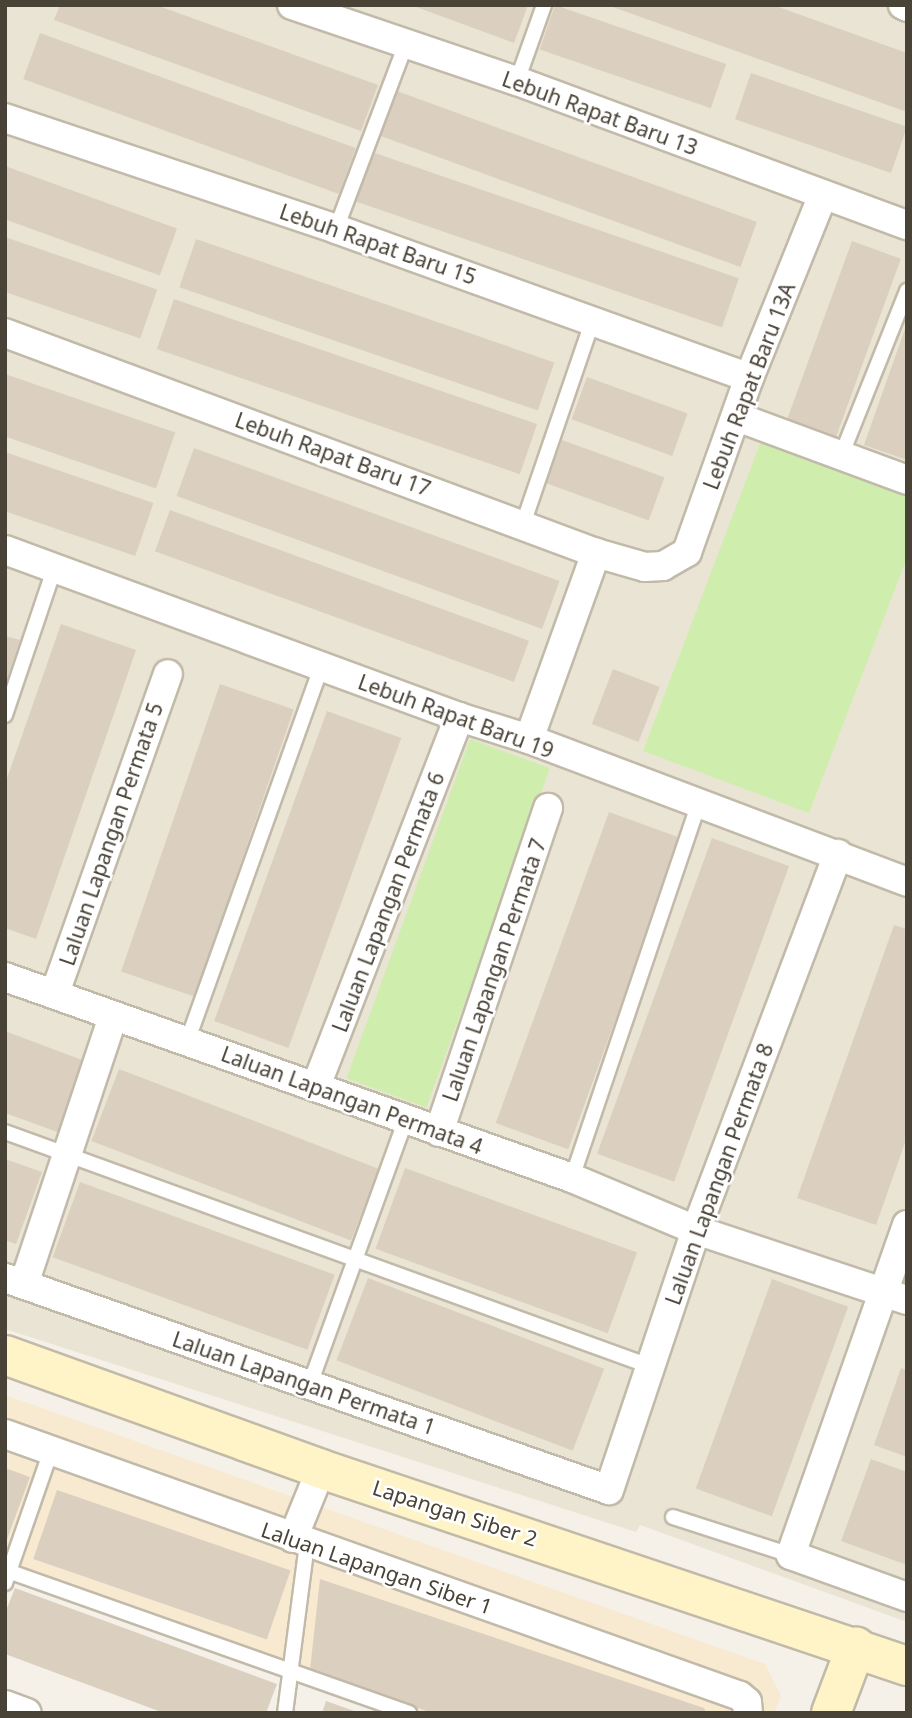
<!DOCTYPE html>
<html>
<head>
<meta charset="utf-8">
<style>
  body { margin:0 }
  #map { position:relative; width:912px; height:1718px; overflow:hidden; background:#f5f1e8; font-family:"Noto Sans",sans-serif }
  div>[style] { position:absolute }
  .residential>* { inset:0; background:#eae4d5 }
  .commercial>* { inset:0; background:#f8e9d1 }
  .green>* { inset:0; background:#cfedad; transform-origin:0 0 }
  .building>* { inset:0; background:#dbd0bf; transform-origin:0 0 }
  .roads { filter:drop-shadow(2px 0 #c2baa9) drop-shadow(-2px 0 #c2baa9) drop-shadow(0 2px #c2baa9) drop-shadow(0 -2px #c2baa9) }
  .lane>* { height:14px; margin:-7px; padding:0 7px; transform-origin:7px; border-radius:7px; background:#fff }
  .street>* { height:28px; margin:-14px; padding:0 14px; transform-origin:14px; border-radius:14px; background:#fff }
  .secondary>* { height:38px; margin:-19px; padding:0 19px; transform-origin:19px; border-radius:19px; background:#fff3c8 }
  span { translate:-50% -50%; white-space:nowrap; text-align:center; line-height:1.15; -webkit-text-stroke:5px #fff; paint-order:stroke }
  .street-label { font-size:21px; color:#494236 }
  .frame { position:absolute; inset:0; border:7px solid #494236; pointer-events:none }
</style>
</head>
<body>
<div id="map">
  <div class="residential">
    <i style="clip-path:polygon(5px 5px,907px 5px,907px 1622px,640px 1525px,636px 1532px,5px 1329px)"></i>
  </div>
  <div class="commercial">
    <i style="clip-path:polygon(5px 1395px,765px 1664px,781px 1696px,774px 1713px,393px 1713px,5px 1568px)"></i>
  </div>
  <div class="green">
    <i style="clip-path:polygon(761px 441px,907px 496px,907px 558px,809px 813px,643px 751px)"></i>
    <i style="left:470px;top:739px;width:85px;height:361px;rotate:20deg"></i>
  </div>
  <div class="building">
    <i style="clip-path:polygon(60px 5px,156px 5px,378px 85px,361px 131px,54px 20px)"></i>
    <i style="clip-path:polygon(411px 5px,528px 5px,514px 43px)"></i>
    <i style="left:555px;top:5px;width:181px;height:47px;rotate:19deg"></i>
    <i style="clip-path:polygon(607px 5px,773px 5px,907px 53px,907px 112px)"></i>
    <i style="left:40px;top:33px;width:336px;height:49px;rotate:20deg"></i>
    <i style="left:751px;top:73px;width:165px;height:49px;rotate:19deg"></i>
    <i style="left:397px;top:91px;width:383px;height:48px;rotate:20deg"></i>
    <i style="left:372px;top:152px;width:388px;height:52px;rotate:19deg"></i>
    <i style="left:5px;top:166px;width:183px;height:50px;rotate:20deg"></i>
    <i style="left:5px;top:237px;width:161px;height:52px;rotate:19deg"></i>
    <i style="left:196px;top:239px;width:379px;height:51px;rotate:19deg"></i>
    <i style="left:852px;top:241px;width:52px;height:196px;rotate:20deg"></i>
    <i style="left:174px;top:299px;width:384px;height:53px;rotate:19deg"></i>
    <i style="clip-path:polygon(906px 326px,907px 326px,907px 460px,864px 445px)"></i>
    <i style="left:5px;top:374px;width:180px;height:59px;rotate:19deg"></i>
    <i style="left:587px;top:377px;width:107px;height:45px;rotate:20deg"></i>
    <i style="left:562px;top:440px;width:109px;height:46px;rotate:20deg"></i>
    <i style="left:194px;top:448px;width:389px;height:51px;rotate:20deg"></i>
    <i style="left:5px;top:452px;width:157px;height:56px;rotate:19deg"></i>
    <i style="left:170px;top:510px;width:382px;height:44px;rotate:20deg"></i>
    <i style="clip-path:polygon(61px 624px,136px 650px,36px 939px,5px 928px,5px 784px)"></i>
    <i style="clip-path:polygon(5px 636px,20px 640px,6px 683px,5px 683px)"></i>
    <i style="left:613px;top:669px;width:50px;height:59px;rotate:21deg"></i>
    <i style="left:220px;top:684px;width:78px;height:304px;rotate:19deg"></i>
    <i style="left:327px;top:711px;width:79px;height:330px;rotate:20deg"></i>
    <i style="left:609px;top:812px;width:77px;height:331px;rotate:20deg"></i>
    <i style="left:712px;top:838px;width:82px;height:336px;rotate:20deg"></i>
    <i style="clip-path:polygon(894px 925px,907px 929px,907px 1137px,876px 1225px,797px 1198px)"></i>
    <i style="clip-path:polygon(5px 1031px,90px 1063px,63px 1134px,5px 1113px)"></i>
    <i style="left:119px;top:1069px;width:278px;height:77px;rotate:21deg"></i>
    <i style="clip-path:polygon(5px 1159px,42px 1172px,16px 1244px,5px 1240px)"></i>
    <i style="left:405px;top:1168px;width:247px;height:86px;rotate:20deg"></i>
    <i style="left:80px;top:1182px;width:271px;height:80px;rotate:20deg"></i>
    <i style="left:368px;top:1278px;width:253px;height:88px;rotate:21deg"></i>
    <i style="left:772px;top:1279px;width:81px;height:223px;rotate:20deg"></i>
    <i style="clip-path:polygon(901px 1368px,907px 1370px,907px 1457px,874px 1445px)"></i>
    <i style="clip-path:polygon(871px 1459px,907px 1472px,907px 1565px,841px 1541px)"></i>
    <i style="clip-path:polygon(5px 1468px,30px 1477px,6px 1542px,5px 1542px)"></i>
    <i style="left:57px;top:1490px;width:247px;height:73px;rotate:19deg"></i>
    <i style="clip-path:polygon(320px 1579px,704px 1708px,706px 1713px,432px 1713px,310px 1670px)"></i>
    <i style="clip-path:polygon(15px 1588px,277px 1684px,266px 1713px,164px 1713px,5px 1654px,5px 1613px)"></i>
    <i style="clip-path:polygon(326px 1701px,357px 1712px,357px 1713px,322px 1713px)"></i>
  </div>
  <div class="roads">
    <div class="lane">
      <i style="left:517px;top:81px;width:81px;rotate:-70.4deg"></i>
      <i style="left:336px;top:229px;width:196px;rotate:-69.3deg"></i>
      <i style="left:841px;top:456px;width:178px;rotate:-68.2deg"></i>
      <i style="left:523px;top:524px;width:217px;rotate:-71.1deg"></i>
      <i style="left:5px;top:715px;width:154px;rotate:-71.4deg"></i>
      <i style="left:187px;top:1042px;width:398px;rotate:-70.3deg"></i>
      <i style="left:5px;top:1132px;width:688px;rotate:19.96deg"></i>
      <i style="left:572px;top:1178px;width:393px;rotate:-71.3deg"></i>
      <i style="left:310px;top:1384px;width:282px;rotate:-70.1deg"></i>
      <i style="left:673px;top:1517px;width:124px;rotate:17.9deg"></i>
      <i style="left:5px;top:1570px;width:429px;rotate:19.5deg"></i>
      <i style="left:5px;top:1583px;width:140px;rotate:-70.8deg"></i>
      <i style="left:285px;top:1713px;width:170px;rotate:-82.6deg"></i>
    </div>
    <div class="street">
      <i style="left:292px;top:5px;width:237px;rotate:18.7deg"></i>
      <i style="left:517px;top:81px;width:416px;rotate:20.3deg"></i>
      <i style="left:903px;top:5px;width:4px;rotate:27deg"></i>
      <i style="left:5px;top:118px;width:349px;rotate:18.5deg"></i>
      <i style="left:336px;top:229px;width:439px;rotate:19.8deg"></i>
      <i style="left:5px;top:333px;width:631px;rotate:20.42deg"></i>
      <i style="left:596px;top:553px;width:51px;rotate:15.9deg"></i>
      <i style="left:645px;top:567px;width:18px;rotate:-3deg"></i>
      <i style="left:663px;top:566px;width:28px;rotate:-30deg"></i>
      <i style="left:687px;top:552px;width:185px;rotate:-70.4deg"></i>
      <i style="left:749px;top:378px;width:197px;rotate:-68deg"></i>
      <i style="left:737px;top:417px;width:181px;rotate:20.3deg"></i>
      <i style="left:5px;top:550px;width:484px;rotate:20.2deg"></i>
      <i style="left:459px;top:717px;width:73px;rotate:17.4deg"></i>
      <i style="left:529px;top:739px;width:404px;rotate:20.7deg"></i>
      <i style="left:529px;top:739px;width:198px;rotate:-70.2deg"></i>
      <i style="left:5px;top:977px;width:602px;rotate:19.52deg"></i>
      <i style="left:572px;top:1178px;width:134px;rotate:22.8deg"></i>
      <i style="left:696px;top:1230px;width:222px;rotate:18.4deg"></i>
      <i style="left:55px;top:993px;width:338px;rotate:-70.5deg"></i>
      <i style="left:316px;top:1086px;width:396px;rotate:-68.8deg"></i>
      <i style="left:439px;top:1132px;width:342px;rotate:-71.4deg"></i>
      <i style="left:907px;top:1225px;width:350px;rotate:109.4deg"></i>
      <i style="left:791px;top:1555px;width:123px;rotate:19.9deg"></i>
      <i style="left:5px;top:1278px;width:640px;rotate:19.34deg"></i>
      <i style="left:609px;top:1490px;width:274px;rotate:-71.5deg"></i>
      <i style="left:696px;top:1230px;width:402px;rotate:-69.3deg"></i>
      <i style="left:24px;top:1284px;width:282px;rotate:-71.6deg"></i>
      <i style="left:5px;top:1434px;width:780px;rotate:19.62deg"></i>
      <i style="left:740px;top:1696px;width:9px;rotate:41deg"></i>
      <i style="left:747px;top:1702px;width:11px;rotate:85deg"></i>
      <i style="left:293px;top:1538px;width:74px;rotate:-67.9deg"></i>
      <i style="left:5px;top:1705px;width:23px;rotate:20deg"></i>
    </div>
    <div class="secondary">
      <i style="left:5px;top:1355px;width:336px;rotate:19.8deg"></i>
      <i style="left:321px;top:1469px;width:618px;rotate:18.58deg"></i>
      <i style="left:831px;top:1713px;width:71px;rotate:-69.3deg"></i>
    </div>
  </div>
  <div class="street-label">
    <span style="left:600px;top:113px;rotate:20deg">Lebuh Rapat Baru 13</span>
    <span style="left:378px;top:244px;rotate:19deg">Lebuh Rapat Baru 15</span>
    <span style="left:749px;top:386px;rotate:-69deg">Lebuh Rapat Baru 13A</span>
    <span style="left:333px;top:454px;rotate:20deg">Lebuh Rapat Baru 17</span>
    <span style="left:456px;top:716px;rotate:20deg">Lebuh Rapat Baru 19</span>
    <span style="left:111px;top:834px;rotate:-71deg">Laluan Lapangan Permata 5</span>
    <span style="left:388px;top:902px;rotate:-69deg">Laluan Lapangan Permata 6</span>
    <span style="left:494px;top:970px;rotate:-71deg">Laluan Lapangan Permata 7</span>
    <span style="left:352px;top:1100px;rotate:20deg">Laluan Lapangan Permata 4</span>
    <span style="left:719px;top:1174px;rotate:-70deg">Laluan Lapangan Permata 8</span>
    <span style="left:304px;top:1383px;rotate:19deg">Laluan Lapangan Permata 1</span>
    <span style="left:455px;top:1513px;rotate:18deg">Lapangan Siber 2</span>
    <span style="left:377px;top:1568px;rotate:19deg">Laluan Lapangan Siber 1</span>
  </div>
  <div class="frame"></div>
</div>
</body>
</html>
